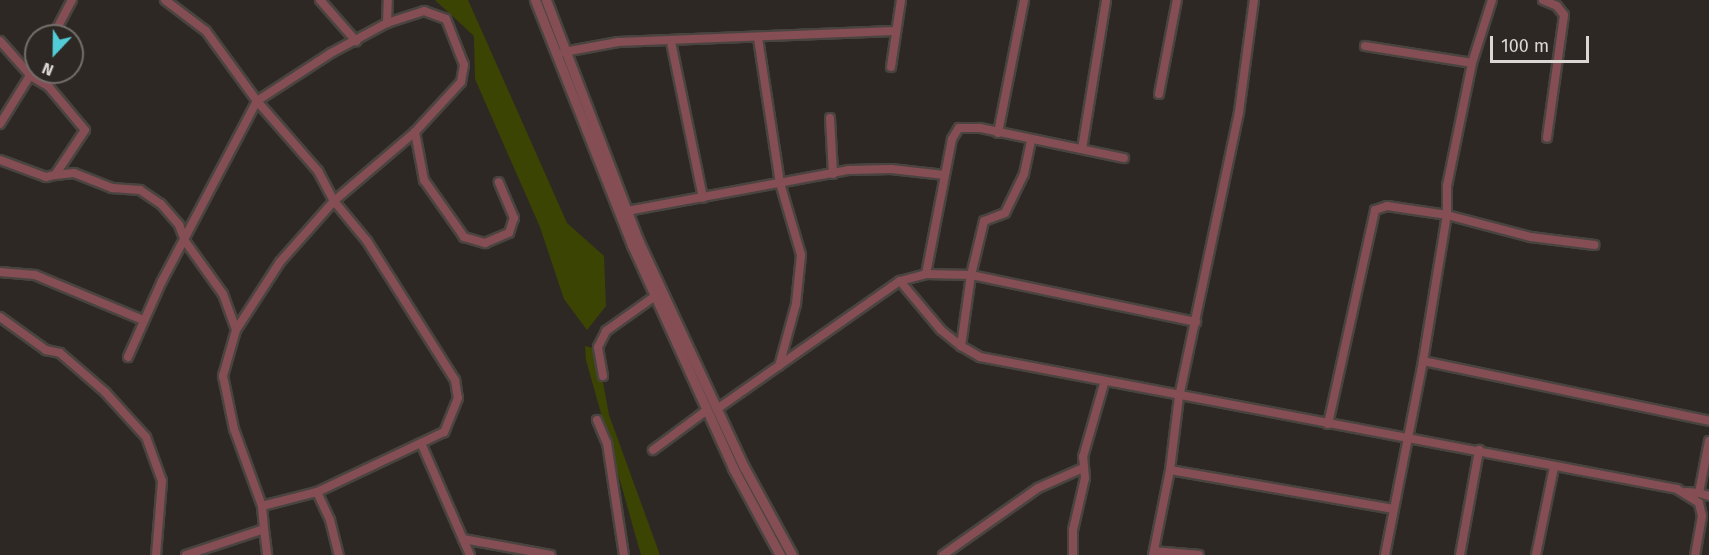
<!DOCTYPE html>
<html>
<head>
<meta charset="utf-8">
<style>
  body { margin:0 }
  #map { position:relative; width:1709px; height:555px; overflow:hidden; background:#2e2824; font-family:"Fira Sans",sans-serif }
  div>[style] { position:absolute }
  .green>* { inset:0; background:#3c4404 }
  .roads { filter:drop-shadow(2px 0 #4a4440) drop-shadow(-2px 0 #4a4440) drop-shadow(0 2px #4a4440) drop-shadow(0 -2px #4a4440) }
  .minor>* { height:8px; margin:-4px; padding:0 4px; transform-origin:4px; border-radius:4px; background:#854e54 }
  .tertiary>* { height:9px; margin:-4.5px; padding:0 4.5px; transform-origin:4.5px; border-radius:4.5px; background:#854e54 }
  span { translate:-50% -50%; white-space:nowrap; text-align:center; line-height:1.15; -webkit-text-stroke:4.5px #2e2824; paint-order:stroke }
  .north { position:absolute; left:24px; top:24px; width:60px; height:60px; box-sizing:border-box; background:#2e2824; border:2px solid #736e6b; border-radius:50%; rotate:202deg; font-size:16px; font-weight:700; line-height:24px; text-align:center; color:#dbd7d5 }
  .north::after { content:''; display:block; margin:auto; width:21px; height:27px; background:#52ccd6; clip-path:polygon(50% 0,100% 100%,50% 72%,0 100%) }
  .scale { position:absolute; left:1490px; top:36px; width:99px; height:27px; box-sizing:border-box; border:3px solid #dbd7d5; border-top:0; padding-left:8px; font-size:18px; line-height:21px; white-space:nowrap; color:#dbd7d5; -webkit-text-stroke:4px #2e2824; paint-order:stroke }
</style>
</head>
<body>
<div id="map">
  <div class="green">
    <i style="clip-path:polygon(435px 0,468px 0,567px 223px,604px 256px,606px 306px,587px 330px,564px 299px,540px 227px,475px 79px,474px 36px)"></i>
    <i style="clip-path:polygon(585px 346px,597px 349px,609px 415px,660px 555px,641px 555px,586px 360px)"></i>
  </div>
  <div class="roads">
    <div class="minor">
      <i style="left:165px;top:0;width:51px;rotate:37.1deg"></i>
      <i style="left:206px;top:31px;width:87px;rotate:53.9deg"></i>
      <i style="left:257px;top:101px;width:93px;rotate:48.9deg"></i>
      <i style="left:318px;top:171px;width:34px;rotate:62deg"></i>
      <i style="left:334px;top:201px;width:52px;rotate:50.5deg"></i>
      <i style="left:367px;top:241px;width:165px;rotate:57.7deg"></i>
      <i style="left:455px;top:380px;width:18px;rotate:81deg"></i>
      <i style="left:458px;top:398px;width:37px;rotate:112deg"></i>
      <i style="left:444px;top:432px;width:140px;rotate:154.7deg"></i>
      <i style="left:320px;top:0;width:55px;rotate:48.7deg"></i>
      <i style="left:1543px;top:0;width:15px;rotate:23deg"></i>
      <i style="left:1557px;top:6px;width:11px;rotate:52deg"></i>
      <i style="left:1564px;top:15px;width:124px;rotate:97.9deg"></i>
      <i style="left:387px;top:23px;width:23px;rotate:-88deg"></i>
      <i style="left:53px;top:36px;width:41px;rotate:-62.2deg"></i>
      <i style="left:758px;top:38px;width:147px;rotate:81.4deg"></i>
      <i style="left:780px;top:183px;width:75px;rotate:73.7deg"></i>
      <i style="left:801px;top:255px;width:49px;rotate:95.8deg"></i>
      <i style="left:796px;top:304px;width:64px;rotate:105.3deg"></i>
      <i style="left:0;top:41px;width:47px;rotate:48.5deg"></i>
      <i style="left:31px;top:76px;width:21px;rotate:31deg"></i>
      <i style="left:49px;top:87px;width:56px;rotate:50.1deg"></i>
      <i style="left:85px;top:130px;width:54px;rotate:123.7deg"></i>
      <i style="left:55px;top:175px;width:19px;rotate:-6deg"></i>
      <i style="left:74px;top:173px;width:41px;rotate:21.5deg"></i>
      <i style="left:112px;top:188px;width:28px;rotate:4deg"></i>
      <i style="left:140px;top:190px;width:25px;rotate:34deg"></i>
      <i style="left:161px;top:204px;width:28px;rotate:49deg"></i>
      <i style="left:179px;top:225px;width:17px;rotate:69deg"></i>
      <i style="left:185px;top:241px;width:65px;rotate:54.4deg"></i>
      <i style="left:223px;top:294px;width:38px;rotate:70deg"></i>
      <i style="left:671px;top:42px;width:159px;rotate:78.4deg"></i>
      <i style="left:1365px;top:46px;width:108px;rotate:9deg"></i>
      <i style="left:564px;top:52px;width:55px;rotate:-10.5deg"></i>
      <i style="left:618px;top:42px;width:276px;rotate:-2.3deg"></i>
      <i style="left:891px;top:67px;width:68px;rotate:-81.5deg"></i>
      <i style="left:1159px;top:94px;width:96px;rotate:-79.2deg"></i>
      <i style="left:830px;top:118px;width:56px;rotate:86.9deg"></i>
      <i style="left:0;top:124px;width:68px;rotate:-58.2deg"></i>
      <i style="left:415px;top:132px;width:49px;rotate:79.4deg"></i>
      <i style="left:424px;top:180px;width:70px;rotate:54.9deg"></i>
      <i style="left:464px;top:237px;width:22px;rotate:16deg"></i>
      <i style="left:485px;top:243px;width:26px;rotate:-23deg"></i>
      <i style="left:509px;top:233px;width:16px;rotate:-72deg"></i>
      <i style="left:514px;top:218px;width:39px;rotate:-113deg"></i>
      <i style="left:998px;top:133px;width:136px;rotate:-78.9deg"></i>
      <i style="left:1031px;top:141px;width:34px;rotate:102deg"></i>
      <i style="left:1024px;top:174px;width:43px;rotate:116deg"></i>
      <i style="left:1005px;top:213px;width:22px;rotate:159deg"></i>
      <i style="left:984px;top:221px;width:56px;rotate:103.5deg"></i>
      <i style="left:971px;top:275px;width:230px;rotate:11.8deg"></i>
      <i style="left:1082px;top:149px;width:151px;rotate:-80.8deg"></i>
      <i style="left:0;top:160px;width:49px;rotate:20.3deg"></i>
      <i style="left:46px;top:177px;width:9px;rotate:-13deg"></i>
      <i style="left:627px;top:211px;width:226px;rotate:-10.5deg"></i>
      <i style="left:849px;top:170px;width:42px;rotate:-1.4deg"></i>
      <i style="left:891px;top:169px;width:54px;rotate:6.3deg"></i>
      <i style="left:0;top:272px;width:35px;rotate:5deg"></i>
      <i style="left:35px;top:275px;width:117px;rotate:22.6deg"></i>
      <i style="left:926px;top:274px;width:137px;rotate:-79.1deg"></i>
      <i style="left:952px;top:139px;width:13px;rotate:-58deg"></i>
      <i style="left:959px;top:128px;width:21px"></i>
      <i style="left:980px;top:128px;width:147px;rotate:11.8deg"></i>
      <i style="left:900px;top:281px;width:64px;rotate:50.1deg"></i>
      <i style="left:941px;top:330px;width:26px;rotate:39deg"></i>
      <i style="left:0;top:317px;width:57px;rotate:35.7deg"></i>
      <i style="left:46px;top:350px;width:14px;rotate:12deg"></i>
      <i style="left:60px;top:353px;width:60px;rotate:40.9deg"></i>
      <i style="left:105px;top:392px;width:61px;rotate:47.7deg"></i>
      <i style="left:146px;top:437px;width:47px;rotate:70deg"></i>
      <i style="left:162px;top:481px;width:74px;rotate:94.6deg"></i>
      <i style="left:128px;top:357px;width:83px;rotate:-65.9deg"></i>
      <i style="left:162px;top:281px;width:204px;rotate:-62.2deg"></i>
      <i style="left:257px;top:101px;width:88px;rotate:-33deg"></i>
      <i style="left:331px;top:53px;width:64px;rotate:-28.2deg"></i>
      <i style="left:387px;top:23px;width:39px;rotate:-18deg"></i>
      <i style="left:424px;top:11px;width:23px;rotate:20deg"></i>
      <i style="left:446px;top:19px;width:49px;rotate:68.6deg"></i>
      <i style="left:464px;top:65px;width:17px;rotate:100deg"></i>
      <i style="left:461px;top:82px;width:68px;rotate:132.6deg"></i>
      <i style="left:415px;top:132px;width:106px;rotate:139.6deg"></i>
      <i style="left:334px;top:201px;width:81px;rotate:131.5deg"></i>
      <i style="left:280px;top:262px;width:81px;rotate:122.9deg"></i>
      <i style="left:236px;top:330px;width:48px;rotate:105.8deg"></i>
      <i style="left:223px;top:376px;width:54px;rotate:78.3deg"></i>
      <i style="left:234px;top:429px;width:82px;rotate:70deg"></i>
      <i style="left:262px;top:506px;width:23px;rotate:85deg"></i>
      <i style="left:1423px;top:361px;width:292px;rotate:11.8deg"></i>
      <i style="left:603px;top:376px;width:29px;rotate:-100deg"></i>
      <i style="left:598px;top:347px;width:18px;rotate:-63deg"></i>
      <i style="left:606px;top:331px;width:60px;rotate:-35.5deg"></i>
      <i style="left:717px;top:409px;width:223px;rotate:-35deg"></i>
      <i style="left:900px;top:281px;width:27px;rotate:-15deg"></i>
      <i style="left:926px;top:274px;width:45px;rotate:1.3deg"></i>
      <i style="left:971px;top:275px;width:72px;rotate:98deg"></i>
      <i style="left:961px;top:346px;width:22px;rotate:30deg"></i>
      <i style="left:980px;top:357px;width:709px;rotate:10.72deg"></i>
      <i style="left:1677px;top:489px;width:26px;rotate:32deg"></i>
      <i style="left:1699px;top:503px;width:13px;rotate:77deg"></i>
      <i style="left:1702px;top:516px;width:40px;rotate:100deg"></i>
      <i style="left:597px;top:420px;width:25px;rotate:67deg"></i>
      <i style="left:607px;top:443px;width:113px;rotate:81.4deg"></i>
      <i style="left:1328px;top:424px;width:219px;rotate:-77.6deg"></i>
      <i style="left:1375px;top:210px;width:13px;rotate:-18deg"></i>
      <i style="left:1387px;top:206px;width:61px;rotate:8.5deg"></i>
      <i style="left:1447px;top:215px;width:87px;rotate:14.7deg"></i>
      <i style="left:1531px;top:237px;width:64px;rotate:7.2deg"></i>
      <i style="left:421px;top:443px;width:122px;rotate:66.4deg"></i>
      <i style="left:653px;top:450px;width:67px;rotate:-36.5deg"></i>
      <i style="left:1170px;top:470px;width:227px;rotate:9.9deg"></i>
      <i style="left:1686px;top:492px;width:13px;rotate:4deg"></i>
      <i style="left:1699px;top:493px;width:53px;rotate:-79.1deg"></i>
      <i style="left:1699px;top:493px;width:10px;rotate:17deg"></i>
      <i style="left:262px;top:506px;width:57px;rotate:-14.3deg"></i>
      <i style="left:317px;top:492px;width:31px;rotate:65deg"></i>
      <i style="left:330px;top:520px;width:36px;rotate:76deg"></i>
      <i style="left:463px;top:539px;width:89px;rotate:10.3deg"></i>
      <i style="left:1154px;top:551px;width:45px;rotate:5.1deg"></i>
      <i style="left:186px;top:555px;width:82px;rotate:-18.4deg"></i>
      <i style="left:264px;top:529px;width:26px;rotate:83deg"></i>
      <i style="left:943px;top:555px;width:116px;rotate:-35.2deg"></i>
      <i style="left:1038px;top:488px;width:49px;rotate:-24deg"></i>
      <i style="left:1073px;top:555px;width:25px;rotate:-90deg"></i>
      <i style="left:1073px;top:530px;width:53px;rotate:-77deg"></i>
      <i style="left:1085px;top:478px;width:21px;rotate:-95deg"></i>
      <i style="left:1083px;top:457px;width:76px;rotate:-74deg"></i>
      <i style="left:1153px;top:555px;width:87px;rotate:-78.7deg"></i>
      <i style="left:1170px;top:470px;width:74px;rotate:-83deg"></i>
      <i style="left:1179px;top:397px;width:291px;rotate:-78.1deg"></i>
      <i style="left:1239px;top:112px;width:113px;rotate:-82.4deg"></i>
      <i style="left:1385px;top:555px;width:198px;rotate:-78.9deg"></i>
      <i style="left:1423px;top:361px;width:148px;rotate:-80.7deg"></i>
      <i style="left:1447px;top:215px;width:29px;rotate:-90deg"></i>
      <i style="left:1447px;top:186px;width:126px;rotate:-78.5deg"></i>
      <i style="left:1472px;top:63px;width:66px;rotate:-72.4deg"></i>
      <i style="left:1460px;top:555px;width:107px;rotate:-79.7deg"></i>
      <i style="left:1536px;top:555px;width:90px;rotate:-78.4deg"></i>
    </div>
    <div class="tertiary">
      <i style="left:535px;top:0;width:264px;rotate:68.4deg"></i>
      <i style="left:632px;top:245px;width:245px;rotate:65.6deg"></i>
      <i style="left:733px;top:468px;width:99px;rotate:61.6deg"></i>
      <i style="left:546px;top:0;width:259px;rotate:69deg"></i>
      <i style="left:639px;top:242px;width:248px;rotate:65deg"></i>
      <i style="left:744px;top:467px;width:100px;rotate:61.4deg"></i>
    </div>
  </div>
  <div class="north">N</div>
  <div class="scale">100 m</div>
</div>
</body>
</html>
